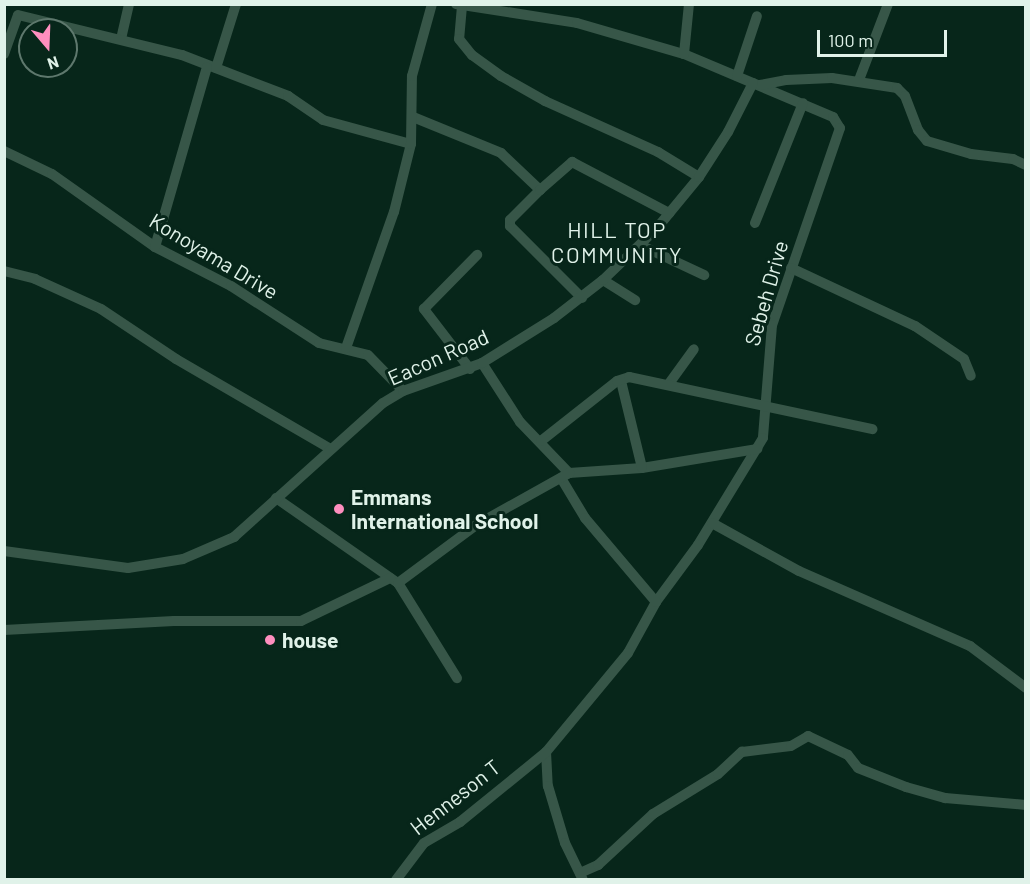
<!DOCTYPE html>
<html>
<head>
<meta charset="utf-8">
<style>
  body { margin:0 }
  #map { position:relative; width:1030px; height:884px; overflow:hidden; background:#07261a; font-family:Barlow,sans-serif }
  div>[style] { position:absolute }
  .minor>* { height:10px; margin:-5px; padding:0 5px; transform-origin:5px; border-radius:5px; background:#375648 }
  .dots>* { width:16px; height:16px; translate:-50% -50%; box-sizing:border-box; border:3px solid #07261a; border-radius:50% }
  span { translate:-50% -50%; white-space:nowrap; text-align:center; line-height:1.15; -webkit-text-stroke:6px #07261a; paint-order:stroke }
  .street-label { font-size:21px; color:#e0f2e9 }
  .poi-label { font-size:21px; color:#e0f2e9; font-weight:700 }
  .left { translate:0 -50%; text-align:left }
  .neighbourhood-label { font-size:22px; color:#e0f2e9; letter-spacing:1.5px }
  .frame { position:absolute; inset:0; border:6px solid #e0f2e9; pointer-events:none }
  .north { position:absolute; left:18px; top:18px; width:60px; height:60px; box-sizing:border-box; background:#07261a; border:2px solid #5e786d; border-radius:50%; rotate:161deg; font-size:16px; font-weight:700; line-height:24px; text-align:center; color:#e0f2e9 }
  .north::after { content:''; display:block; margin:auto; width:21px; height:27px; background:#fe8ebe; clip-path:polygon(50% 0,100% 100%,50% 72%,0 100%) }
  .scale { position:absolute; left:817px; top:30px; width:130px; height:27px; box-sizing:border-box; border:3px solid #e0f2e9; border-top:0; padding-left:8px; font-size:18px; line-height:21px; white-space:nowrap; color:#e0f2e9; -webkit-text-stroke:4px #07261a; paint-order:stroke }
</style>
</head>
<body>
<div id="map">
  <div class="minor">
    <i style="left:456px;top:4px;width:122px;rotate:8.9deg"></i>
    <i style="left:577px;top:23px;width:111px;rotate:16.2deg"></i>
    <i style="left:684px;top:54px;width:162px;rotate:22.9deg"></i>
    <i style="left:833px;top:117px;width:13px;rotate:58deg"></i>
    <i style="left:840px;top:128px;width:208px;rotate:109deg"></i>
    <i style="left:772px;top:325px;width:113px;rotate:94.6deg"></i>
    <i style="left:763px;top:438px;width:125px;rotate:121.3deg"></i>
    <i style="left:698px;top:545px;width:71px;rotate:126.4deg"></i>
    <i style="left:656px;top:602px;width:58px;rotate:118.8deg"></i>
    <i style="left:628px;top:653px;width:129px;rotate:129.6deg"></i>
    <i style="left:546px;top:752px;width:34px;rotate:87deg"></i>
    <i style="left:548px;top:786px;width:59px;rotate:73.4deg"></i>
    <i style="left:565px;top:843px;width:41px;rotate:64.1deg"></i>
    <i style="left:462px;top:6px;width:33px;rotate:95deg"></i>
    <i style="left:459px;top:39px;width:21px;rotate:51deg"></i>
    <i style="left:472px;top:55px;width:36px;rotate:36deg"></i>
    <i style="left:501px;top:76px;width:51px;rotate:29.6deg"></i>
    <i style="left:545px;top:101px;width:124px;rotate:24.3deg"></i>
    <i style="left:658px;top:152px;width:48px;rotate:31.4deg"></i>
    <i style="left:121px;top:39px;width:36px;rotate:-77deg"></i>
    <i style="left:4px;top:54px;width:41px;rotate:-70.3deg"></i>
    <i style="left:18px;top:15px;width:169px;rotate:13.7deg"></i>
    <i style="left:182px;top:55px;width:114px;rotate:21.1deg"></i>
    <i style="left:288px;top:96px;width:42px;rotate:34.4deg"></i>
    <i style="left:323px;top:120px;width:91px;rotate:15.3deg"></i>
    <i style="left:684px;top:54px;width:50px;rotate:-84.3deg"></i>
    <i style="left:216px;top:68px;width:67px;rotate:-72.6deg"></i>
    <i style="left:737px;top:76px;width:63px;rotate:-71.6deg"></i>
    <i style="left:859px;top:80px;width:81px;rotate:-69.1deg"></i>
    <i style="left:760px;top:85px;width:26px;rotate:-11deg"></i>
    <i style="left:786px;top:80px;width:46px;rotate:-2.5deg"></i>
    <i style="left:832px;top:78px;width:66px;rotate:8.7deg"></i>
    <i style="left:897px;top:88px;width:11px;rotate:45deg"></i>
    <i style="left:905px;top:96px;width:36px;rotate:69deg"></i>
    <i style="left:918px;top:130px;width:14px;rotate:51deg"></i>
    <i style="left:927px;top:141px;width:46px;rotate:16.5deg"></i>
    <i style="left:971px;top:154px;width:42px;rotate:6.8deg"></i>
    <i style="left:1013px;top:159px;width:14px;rotate:25deg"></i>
    <i style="left:413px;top:117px;width:95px;rotate:22.2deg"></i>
    <i style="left:501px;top:153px;width:54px;rotate:43.5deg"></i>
    <i style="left:4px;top:151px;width:53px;rotate:25.6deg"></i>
    <i style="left:52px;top:174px;width:126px;rotate:35.3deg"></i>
    <i style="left:155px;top:247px;width:85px;rotate:27.2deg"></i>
    <i style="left:231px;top:286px;width:105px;rotate:32.9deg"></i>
    <i style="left:319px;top:343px;width:50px;rotate:13.8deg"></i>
    <i style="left:368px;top:355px;width:50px;rotate:45.8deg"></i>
    <i style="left:755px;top:223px;width:129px;rotate:-68.2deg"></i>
    <i style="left:640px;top:245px;width:71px;rotate:25.1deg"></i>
    <i style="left:155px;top:247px;width:187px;rotate:-73.9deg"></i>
    <i style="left:791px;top:268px;width:137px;rotate:25.1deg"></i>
    <i style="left:915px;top:326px;width:59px;rotate:34deg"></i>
    <i style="left:964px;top:359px;width:18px;rotate:68deg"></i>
    <i style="left:4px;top:271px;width:32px;rotate:14deg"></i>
    <i style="left:35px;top:279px;width:72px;rotate:24.4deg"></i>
    <i style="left:101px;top:309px;width:90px;rotate:33.7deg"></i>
    <i style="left:176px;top:359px;width:177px;rotate:30.2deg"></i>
    <i style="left:603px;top:280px;width:38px;rotate:32deg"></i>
    <i style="left:582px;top:298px;width:102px;rotate:-135deg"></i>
    <i style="left:510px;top:226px;width:6px;rotate:-90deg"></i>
    <i style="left:510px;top:220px;width:42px;rotate:-45deg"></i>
    <i style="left:540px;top:190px;width:43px;rotate:-41.2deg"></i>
    <i style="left:572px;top:162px;width:110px;rotate:27.7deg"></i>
    <i style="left:346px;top:348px;width:144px;rotate:-70.6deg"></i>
    <i style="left:394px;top:212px;width:70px;rotate:-76deg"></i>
    <i style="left:411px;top:144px;width:68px;rotate:-89.2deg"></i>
    <i style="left:412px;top:76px;width:75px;rotate:-74.5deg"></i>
    <i style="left:482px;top:363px;width:70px;rotate:57.2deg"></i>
    <i style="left:520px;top:422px;width:71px;rotate:46.1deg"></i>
    <i style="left:569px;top:473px;width:73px;rotate:-3.9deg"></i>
    <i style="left:642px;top:468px;width:117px;rotate:-9.4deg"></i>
    <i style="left:470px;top:369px;width:76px;rotate:-127.5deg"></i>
    <i style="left:424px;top:309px;width:76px;rotate:-45.5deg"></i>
    <i style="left:621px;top:381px;width:89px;rotate:76.4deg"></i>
    <i style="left:668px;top:385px;width:44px;rotate:-54.2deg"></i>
    <i style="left:541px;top:441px;width:97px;rotate:-38.3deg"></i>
    <i style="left:617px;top:381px;width:13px;rotate:-18deg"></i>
    <i style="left:629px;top:377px;width:249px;rotate:12.1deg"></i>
    <i style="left:561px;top:478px;width:47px;rotate:59deg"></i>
    <i style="left:585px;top:518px;width:110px;rotate:49.8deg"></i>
    <i style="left:276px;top:498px;width:149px;rotate:34.9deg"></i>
    <i style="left:398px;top:583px;width:112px;rotate:58.2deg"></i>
    <i style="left:712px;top:523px;width:99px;rotate:28.9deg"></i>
    <i style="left:799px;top:571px;width:187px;rotate:23.7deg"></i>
    <i style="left:970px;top:646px;width:70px;rotate:36.9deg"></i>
    <i style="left:4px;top:551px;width:125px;rotate:7.8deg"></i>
    <i style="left:128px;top:568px;width:56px;rotate:-9.3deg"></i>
    <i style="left:183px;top:559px;width:56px;rotate:-23.3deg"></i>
    <i style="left:234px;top:537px;width:200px;rotate:-42deg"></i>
    <i style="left:383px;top:403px;width:23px;rotate:-31deg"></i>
    <i style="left:403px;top:391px;width:84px;rotate:-19.5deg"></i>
    <i style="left:482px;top:363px;width:85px;rotate:-32deg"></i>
    <i style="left:554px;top:318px;width:62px;rotate:-37.8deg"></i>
    <i style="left:603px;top:280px;width:75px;rotate:-43.9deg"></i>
    <i style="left:657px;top:228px;width:66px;rotate:-50.5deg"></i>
    <i style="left:699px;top:177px;width:54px;rotate:-57.2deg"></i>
    <i style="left:728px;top:132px;width:55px;rotate:-63deg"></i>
    <i style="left:398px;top:583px;width:97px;rotate:-36.6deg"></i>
    <i style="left:476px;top:525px;width:107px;rotate:-29.2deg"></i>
    <i style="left:4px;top:630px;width:170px;rotate:-3deg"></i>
    <i style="left:174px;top:621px;width:127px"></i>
    <i style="left:301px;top:621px;width:99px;rotate:-25.8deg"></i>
    <i style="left:580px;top:873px;width:20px;rotate:-24deg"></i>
    <i style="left:598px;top:865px;width:75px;rotate:-42.8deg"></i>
    <i style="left:653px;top:814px;width:76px;rotate:-31.6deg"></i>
    <i style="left:718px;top:774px;width:33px;rotate:-43deg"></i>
    <i style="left:742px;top:752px;width:49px;rotate:-7deg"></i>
    <i style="left:791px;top:746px;width:20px;rotate:-30deg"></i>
    <i style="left:808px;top:736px;width:44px;rotate:25.4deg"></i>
    <i style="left:848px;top:755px;width:16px;rotate:52deg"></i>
    <i style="left:858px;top:768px;width:52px;rotate:21.6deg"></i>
    <i style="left:906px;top:787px;width:41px;rotate:15.8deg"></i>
    <i style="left:945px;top:798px;width:81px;rotate:4.9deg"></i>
    <i style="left:396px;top:880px;width:46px;rotate:-52.9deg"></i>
    <i style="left:424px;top:843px;width:42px;rotate:-30.3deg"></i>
    <i style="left:460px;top:822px;width:111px;rotate:-39.1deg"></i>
  </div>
  <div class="dots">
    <i style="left:339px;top:509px;background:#fe8ebe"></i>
    <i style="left:270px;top:640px;background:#fe8ebe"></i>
  </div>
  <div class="street-label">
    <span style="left:214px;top:256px;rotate:31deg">Konoyama Drive</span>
    <span style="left:766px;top:293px;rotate:-74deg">Sebeh Drive</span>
    <span style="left:438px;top:357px;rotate:-24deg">Eacon Road</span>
    <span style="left:455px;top:797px;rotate:-38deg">Henneson T</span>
  </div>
  <div class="poi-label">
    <span class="left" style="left:351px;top:509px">Emmans<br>International School</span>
    <span class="left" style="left:282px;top:640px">house</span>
  </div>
  <div class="neighbourhood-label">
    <span style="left:617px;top:242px">HILL TOP<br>COMMUNITY</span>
  </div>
  <div class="frame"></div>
  <div class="north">N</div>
  <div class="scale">100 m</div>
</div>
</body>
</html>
